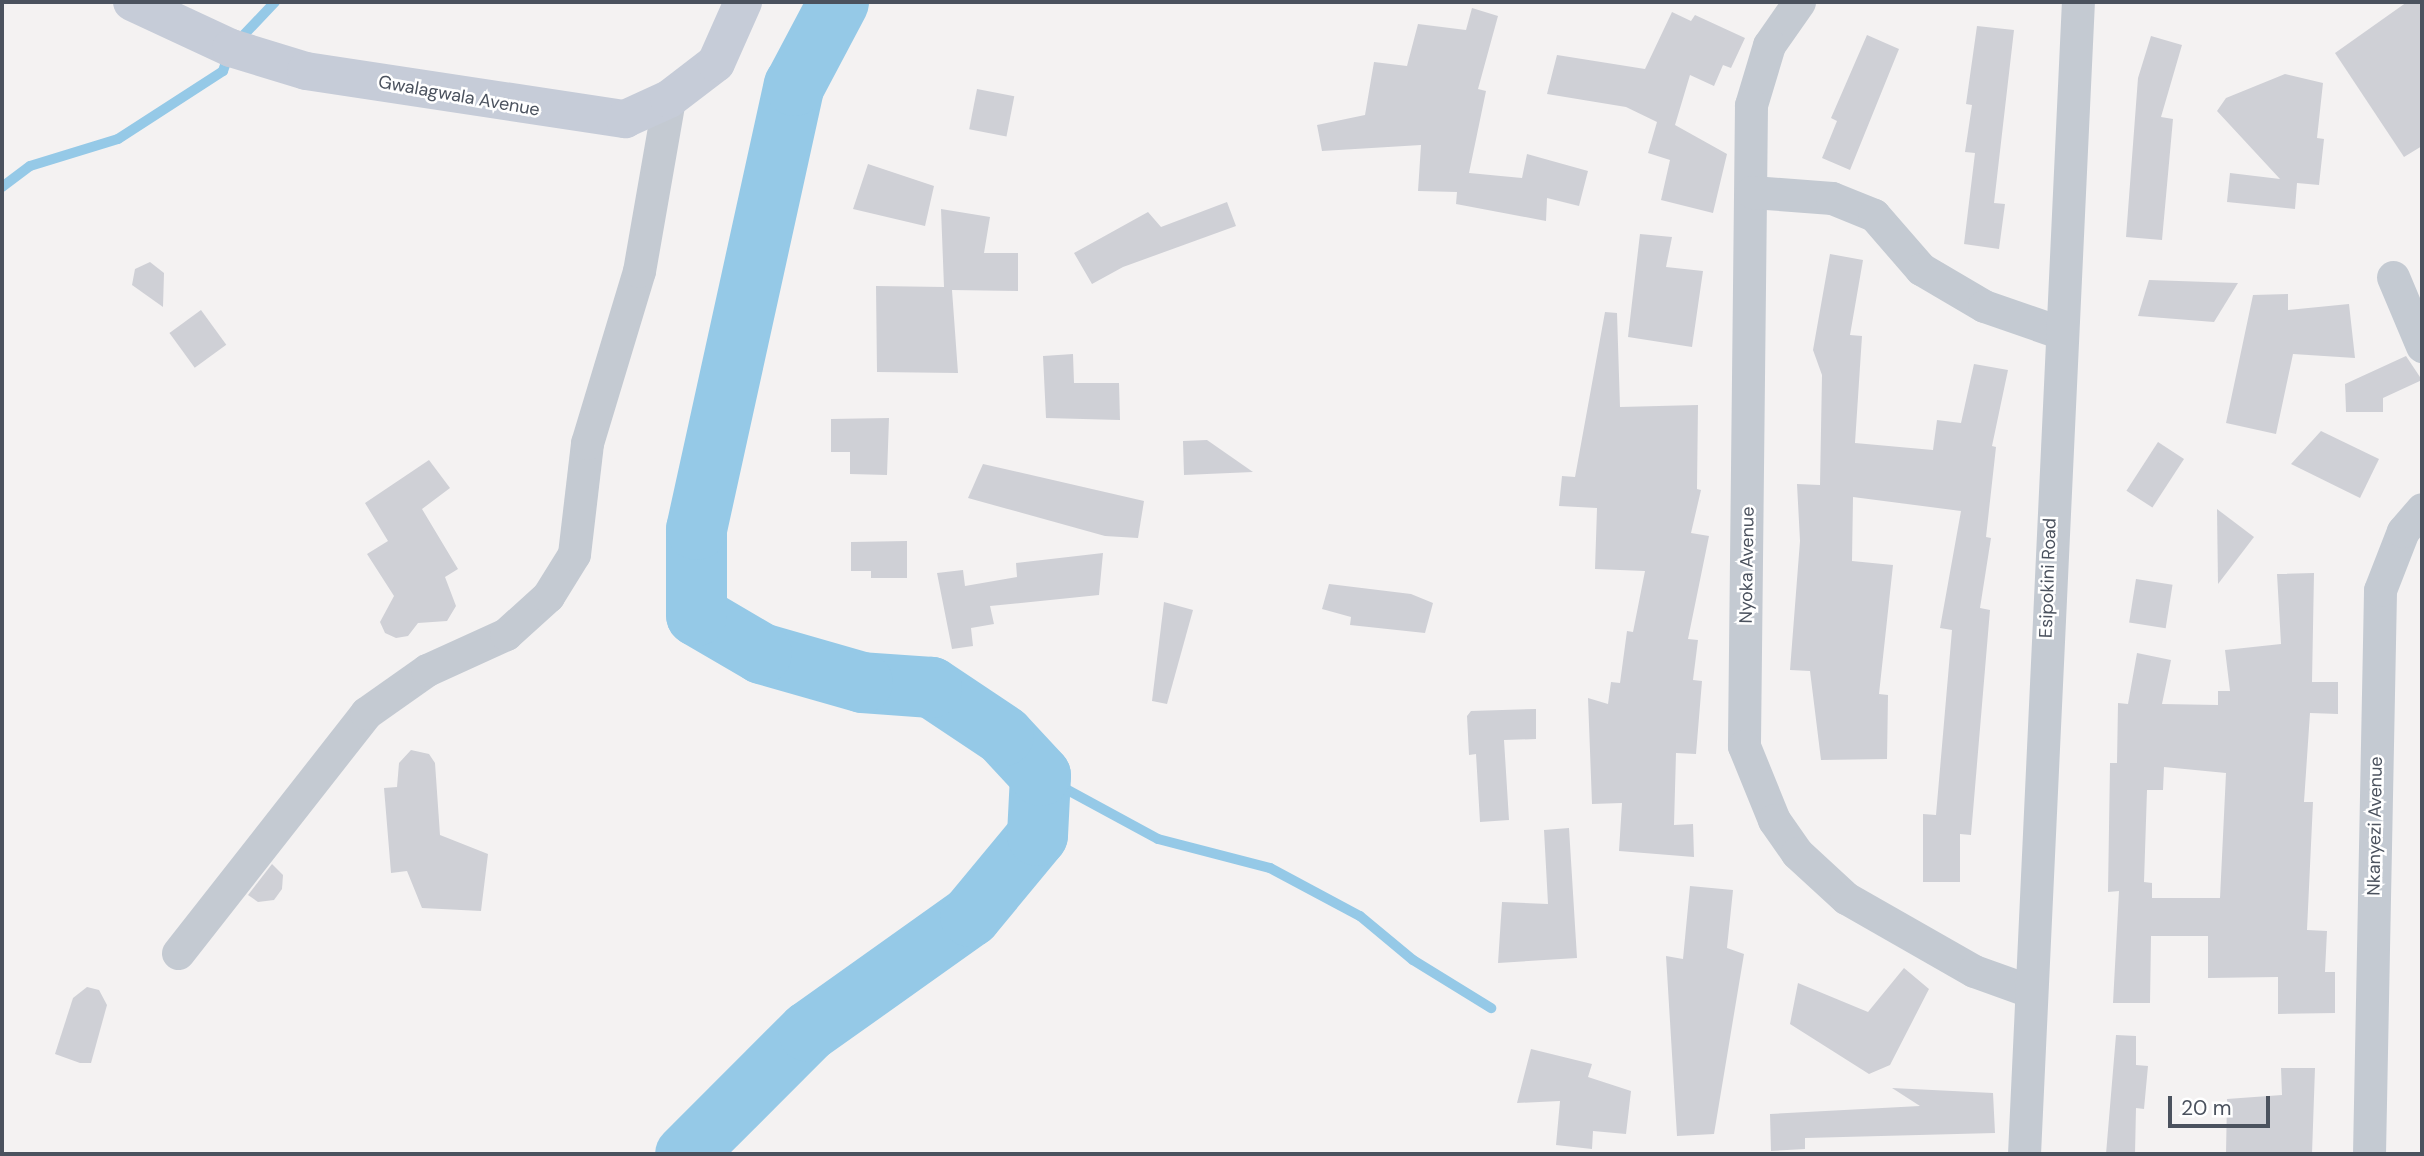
<!DOCTYPE html>
<html>
<head>
<meta charset="utf-8">
<style>
  body { margin:0 }
  #map { position:relative; width:2424px; height:1156px; overflow:hidden; background:#f4f2f2; font-family:"DM Sans",sans-serif }
  div>[style] { position:absolute }
  .stream>* { height:10px; margin:-5px; padding:0 5px; transform-origin:5px; border-radius:5px; background:#95c9e7 }
  .river>* { height:61px; margin:-30.5px; padding:0 30.5px; transform-origin:30.5px; border-radius:30.5px; background:#95c9e7 }
  .building>* { inset:0; background:#cfd0d6; transform-origin:0 0 }
  .street>* { height:33px; margin:-16.5px; padding:0 16.5px; transform-origin:16.5px; border-radius:16.5px; background:#c4cad2 }
  .secondary>* { height:38px; margin:-19px; padding:0 19px; transform-origin:19px; border-radius:19px; background:#c6ccd8 }
  span { translate:-50% -50%; white-space:nowrap; text-align:center; line-height:1.15; -webkit-text-stroke:5px #fff; paint-order:stroke }
  .street-label { font-size:18px; color:#4b525e }
  .frame { position:absolute; inset:0; border:4px solid #4b525e; pointer-events:none }
  .scale { position:absolute; left:2168px; top:1096px; width:102px; height:32px; box-sizing:border-box; border:4px solid #4b525e; border-top:0; padding-left:9px; font-size:21px; line-height:24px; white-space:nowrap; color:#4b525e; -webkit-text-stroke:5px #fff; paint-order:stroke }
</style>
</head>
<body>
<div id="map">
  <div class="stream">
    <i style="left:238px;top:41px;width:54px;rotate:-46.5deg"></i>
    <i style="left:2px;top:187px;width:35px;rotate:-37deg"></i>
    <i style="left:30px;top:166px;width:92px;rotate:-17.1deg"></i>
    <i style="left:118px;top:139px;width:125px;rotate:-32.9deg"></i>
    <i style="left:223px;top:71px;width:18px;rotate:-71deg"></i>
    <i style="left:1040px;top:775px;width:134px;rotate:28.5deg"></i>
    <i style="left:1158px;top:839px;width:116px;rotate:14.5deg"></i>
    <i style="left:1270px;top:868px;width:102px;rotate:28.1deg"></i>
    <i style="left:1360px;top:916px;width:69px;rotate:39.7deg"></i>
    <i style="left:1413px;top:960px;width:92px;rotate:31.6deg"></i>
  </div>
  <div class="river">
    <i style="left:685px;top:1154px;width:174px;rotate:-45deg"></i>
    <i style="left:808px;top:1031px;width:199px;rotate:-35.4deg"></i>
    <i style="left:970px;top:916px;width:105px;rotate:-50.4deg"></i>
    <i style="left:1037px;top:835px;width:60px;rotate:-87.1deg"></i>
    <i style="left:1040px;top:775px;width:54px;rotate:-132.8deg"></i>
    <i style="left:1003px;top:735px;width:87px;rotate:-146.3deg"></i>
    <i style="left:931px;top:687px;width:69px;rotate:-175.9deg"></i>
    <i style="left:862px;top:682px;width:105px;rotate:-164deg"></i>
    <i style="left:761px;top:653px;width:75px;rotate:-149.7deg"></i>
    <i style="left:696px;top:615px;width:86px;rotate:-90deg"></i>
    <i style="left:696px;top:529px;width:455px;rotate:-77.6deg"></i>
    <i style="left:794px;top:85px;width:94px;rotate:-62.1deg"></i>
  </div>
  <div class="building">
    <i style="clip-path:polygon(2407px 2px,2422px 2px,2422px 146px,2404px 157px,2335px 53px)"></i>
    <i style="clip-path:polygon(1472px 8px,1498px 16px,1478px 89px,1486px 91px,1469px 173px,1522px 178px,1527px 154px,1588px 171px,1579px 206px,1547px 198px,1546px 221px,1456px 204px,1457px 192px,1418px 191px,1421px 145px,1322px 151px,1317px 125px,1365px 115px,1374px 62px,1407px 66px,1418px 24px,1466px 30px)"></i>
    <i style="clip-path:polygon(1672px 12px,1691px 21px,1695px 15px,1745px 38px,1731px 68px,1723px 65px,1714px 86px,1690px 75px,1675px 125px,1727px 154px,1713px 213px,1661px 200px,1670px 160px,1648px 153px,1657px 122px,1626px 107px,1547px 94px,1557px 55px,1645px 69px)"></i>
    <i style="clip-path:polygon(1977px 26px,2014px 30px,1994px 203px,2005px 204px,1999px 249px,1964px 244px,1975px 153px,1965px 152px,1972px 105px,1966px 104px)"></i>
    <i style="clip-path:polygon(1867px 35px,1899px 49px,1850px 170px,1822px 158px,1837px 121px,1831px 118px)"></i>
    <i style="clip-path:polygon(2151px 36px,2182px 45px,2161px 117px,2173px 119px,2162px 240px,2126px 237px,2138px 78px)"></i>
    <i style="clip-path:polygon(2285px 74px,2323px 83px,2317px 138px,2324px 139px,2319px 185px,2297px 183px,2295px 209px,2227px 202px,2230px 173px,2280px 179px,2217px 111px,2226px 98px)"></i>
    <i style="left:977px;top:89px;width:38px;height:41px;rotate:11deg"></i>
    <i style="clip-path:polygon(868px 164px,934px 186px,925px 226px,853px 209px)"></i>
    <i style="clip-path:polygon(1227px 202px,1236px 226px,1123px 267px,1092px 284px,1074px 253px,1148px 212px,1161px 227px)"></i>
    <i style="clip-path:polygon(941px 209px,990px 217px,984px 253px,1018px 253px,1018px 291px,952px 290px,958px 373px,877px 372px,876px 286px,944px 287px)"></i>
    <i style="clip-path:polygon(1640px 234px,1672px 237px,1666px 267px,1703px 271px,1692px 347px,1628px 337px)"></i>
    <i style="clip-path:polygon(1830px 254px,1863px 260px,1850px 335px,1862px 336px,1855px 443px,1933px 450px,1937px 420px,1961px 423px,1974px 364px,2008px 370px,1992px 446px,1996px 447px,1986px 537px,1991px 538px,1980px 608px,1990px 610px,1971px 835px,1960px 834px,1960px 882px,1923px 882px,1923px 814px,1936px 815px,1952px 630px,1940px 628px,1961px 511px,1853px 497px,1852px 561px,1893px 565px,1879px 694px,1888px 695px,1887px 759px,1821px 760px,1810px 671px,1790px 670px,1800px 541px,1797px 484px,1820px 485px,1822px 375px,1813px 350px)"></i>
    <i style="clip-path:polygon(150px 262px,164px 273px,163px 307px,132px 285px,135px 269px)"></i>
    <i style="clip-path:polygon(2149px 280px,2238px 283px,2214px 322px,2138px 316px)"></i>
    <i style="clip-path:polygon(2288px 294px,2288px 310px,2349px 304px,2355px 358px,2293px 354px,2276px 434px,2226px 423px,2253px 295px)"></i>
    <i style="left:201px;top:310px;width:43px;height:39px;rotate:54deg"></i>
    <i style="clip-path:polygon(1605px 312px,1617px 313px,1620px 407px,1698px 405px,1697px 489px,1701px 490px,1691px 533px,1709px 536px,1688px 639px,1698px 640px,1693px 680px,1702px 681px,1696px 754px,1676px 753px,1674px 825px,1693px 824px,1694px 857px,1619px 851px,1622px 803px,1592px 804px,1588px 698px,1608px 704px,1611px 682px,1620px 683px,1627px 631px,1633px 632px,1645px 571px,1595px 569px,1597px 508px,1559px 506px,1562px 476px,1575px 477px)"></i>
    <i style="clip-path:polygon(1073px 354px,1074px 383px,1119px 383px,1120px 420px,1046px 418px,1043px 356px)"></i>
    <i style="clip-path:polygon(2406px 356px,2422px 380px,2383px 398px,2383px 412px,2346px 412px,2345px 384px)"></i>
    <i style="clip-path:polygon(889px 418px,887px 475px,850px 474px,850px 452px,831px 452px,831px 419px)"></i>
    <i style="clip-path:polygon(2321px 431px,2379px 459px,2360px 498px,2291px 464px)"></i>
    <i style="clip-path:polygon(1207px 440px,1253px 472px,1184px 475px,1183px 441px)"></i>
    <i style="left:2158px;top:442px;width:31px;height:58px;rotate:33deg"></i>
    <i style="clip-path:polygon(429px 460px,450px 488px,422px 509px,458px 569px,445px 577px,456px 606px,447px 621px,418px 623px,408px 636px,396px 638px,385px 633px,380px 622px,394px 596px,367px 554px,388px 541px,365px 503px)"></i>
    <i style="clip-path:polygon(983px 464px,1144px 501px,1138px 538px,1105px 536px,968px 498px)"></i>
    <i style="clip-path:polygon(2217px 509px,2254px 537px,2218px 584px)"></i>
    <i style="clip-path:polygon(907px 541px,907px 578px,871px 578px,871px 571px,851px 571px,851px 542px)"></i>
    <i style="clip-path:polygon(1103px 553px,1099px 595px,990px 606px,994px 624px,971px 628px,973px 646px,952px 649px,937px 573px,963px 570px,965px 586px,1017px 577px,1016px 563px)"></i>
    <i style="clip-path:polygon(evenodd,2314px 573px,2312px 682px,2338px 682px,2338px 714px,2310px 713px,2304px 802px,2313px 802px,2307px 930px,2327px 931px,2325px 972px,2335px 972px,2335px 1013px,2278px 1014px,2278px 977px,2208px 978px,2208px 936px,2151px 936px,2150px 1003px,2113px 1003px,2119px 891px,2108px 892px,2110px 763px,2117px 763px,2118px 703px,2128px 704px,2137px 653px,2171px 660px,2162px 704px,2218px 705px,2218px 691px,2230px 691px,2225px 650px,2281px 644px,2277px 574px,2314px 573px,2164px 767px,2226px 773px,2220px 898px,2152px 898px,2152px 883px,2144px 882px,2147px 790px,2163px 790px,2164px 767px)"></i>
    <i style="left:2136px;top:579px;width:37px;height:44px;rotate:9deg"></i>
    <i style="clip-path:polygon(1329px 584px,1411px 594px,1433px 603px,1425px 633px,1350px 625px,1351px 617px,1322px 609px)"></i>
    <i style="clip-path:polygon(1164px 602px,1193px 610px,1167px 704px,1152px 701px)"></i>
    <i style="clip-path:polygon(1536px 709px,1536px 739px,1504px 740px,1509px 820px,1480px 822px,1476px 754px,1469px 755px,1467px 716px,1471px 711px)"></i>
    <i style="clip-path:polygon(411px 750px,429px 754px,435px 763px,440px 835px,488px 854px,481px 911px,422px 908px,407px 871px,391px 873px,384px 788px,397px 787px,399px 763px)"></i>
    <i style="clip-path:polygon(1569px 828px,1577px 958px,1498px 963px,1502px 902px,1548px 904px,1544px 830px)"></i>
    <i style="clip-path:polygon(272px 864px,283px 875px,282px 889px,274px 900px,258px 902px,248px 895px)"></i>
    <i style="clip-path:polygon(1690px 886px,1733px 890px,1727px 948px,1744px 954px,1714px 1134px,1677px 1136px,1666px 956px,1683px 959px)"></i>
    <i style="clip-path:polygon(1904px 968px,1929px 989px,1890px 1065px,1869px 1074px,1790px 1024px,1798px 983px,1868px 1012px)"></i>
    <i style="clip-path:polygon(87px 987px,99px 990px,107px 1005px,91px 1063px,80px 1063px,55px 1054px,73px 998px)"></i>
    <i style="clip-path:polygon(2116px 1035px,2136px 1036px,2136px 1065px,2148px 1066px,2144px 1109px,2136px 1108px,2135px 1154px,2106px 1154px)"></i>
    <i style="clip-path:polygon(1531px 1049px,1592px 1064px,1588px 1077px,1631px 1091px,1626px 1134px,1593px 1131px,1592px 1149px,1556px 1145px,1560px 1101px,1517px 1103px)"></i>
    <i style="clip-path:polygon(2281px 1068px,2315px 1068px,2312px 1154px,2226px 1154px,2227px 1099px,2282px 1095px)"></i>
    <i style="clip-path:polygon(1892px 1088px,1993px 1093px,1995px 1133px,1805px 1138px,1805px 1149px,1771px 1151px,1770px 1114px,1920px 1106px)"></i>
  </div>
  <div class="street">
    <i style="left:1799px;top:2px;width:52px;rotate:124.9deg"></i>
    <i style="left:1769px;top:45px;width:63px;rotate:106.7deg"></i>
    <i style="left:1751px;top:105px;width:641px;rotate:90.63deg"></i>
    <i style="left:1744px;top:746px;width:80px;rotate:67.9deg"></i>
    <i style="left:1774px;top:820px;width:40px;rotate:55.1deg"></i>
    <i style="left:1797px;top:853px;width:67px;rotate:42.6deg"></i>
    <i style="left:1846px;top:898px;width:147px;rotate:29.7deg"></i>
    <i style="left:1974px;top:971px;width:59px;rotate:19.7deg"></i>
    <i style="left:1752px;top:192px;width:80px;rotate:4.3deg"></i>
    <i style="left:1832px;top:198px;width:45px;rotate:22deg"></i>
    <i style="left:1874px;top:215px;width:72px;rotate:49deg"></i>
    <i style="left:1921px;top:269px;width:73px;rotate:30.4deg"></i>
    <i style="left:1984px;top:306px;width:79px;rotate:19.1deg"></i>
    <i style="left:2393px;top:277px;width:75px;rotate:67.2deg"></i>
    <i style="left:178px;top:953px;width:305px;rotate:-51.9deg"></i>
    <i style="left:366px;top:713px;width:75px;rotate:-35.2deg"></i>
    <i style="left:427px;top:670px;width:87px;rotate:-24.5deg"></i>
    <i style="left:506px;top:634px;width:57px;rotate:-42.1deg"></i>
    <i style="left:548px;top:596px;width:49px;rotate:-58.2deg"></i>
    <i style="left:574px;top:554px;width:112px;rotate:-83.3deg"></i>
    <i style="left:587px;top:443px;width:180px;rotate:-73.2deg"></i>
    <i style="left:639px;top:271px;width:175px;rotate:-80.1deg"></i>
    <i style="left:2024px;top:1154px;width:1153px;rotate:-87.32deg"></i>
    <i style="left:2369px;top:1154px;width:564px;rotate:-88.88deg"></i>
    <i style="left:2380px;top:590px;width:63px;rotate:-68.7deg"></i>
    <i style="left:2403px;top:531px;width:29px;rotate:-49deg"></i>
  </div>
  <div class="secondary">
    <i style="left:132px;top:2px;width:109px;rotate:24.9deg"></i>
    <i style="left:231px;top:48px;width:78px;rotate:17deg"></i>
    <i style="left:306px;top:71px;width:323px;rotate:8.6deg"></i>
    <i style="left:625px;top:119px;width:48px;rotate:-24.4deg"></i>
    <i style="left:669px;top:99px;width:59px;rotate:-37.5deg"></i>
    <i style="left:716px;top:63px;width:67px;rotate:-66.1deg"></i>
  </div>
  <div class="street-label">
    <span style="left:459px;top:96px;rotate:10deg">Gwalagwala Avenue</span>
    <span style="left:1747px;top:565px;rotate:-89deg">Nyoka Avenue</span>
    <span style="left:2048px;top:578px;rotate:-88deg">Esipokini Road</span>
    <span style="left:2375px;top:826px;rotate:-89deg">Nkanyezi Avenue</span>
  </div>
  <div class="frame"></div>
  <div class="scale">20 m</div>
</div>
</body>
</html>
